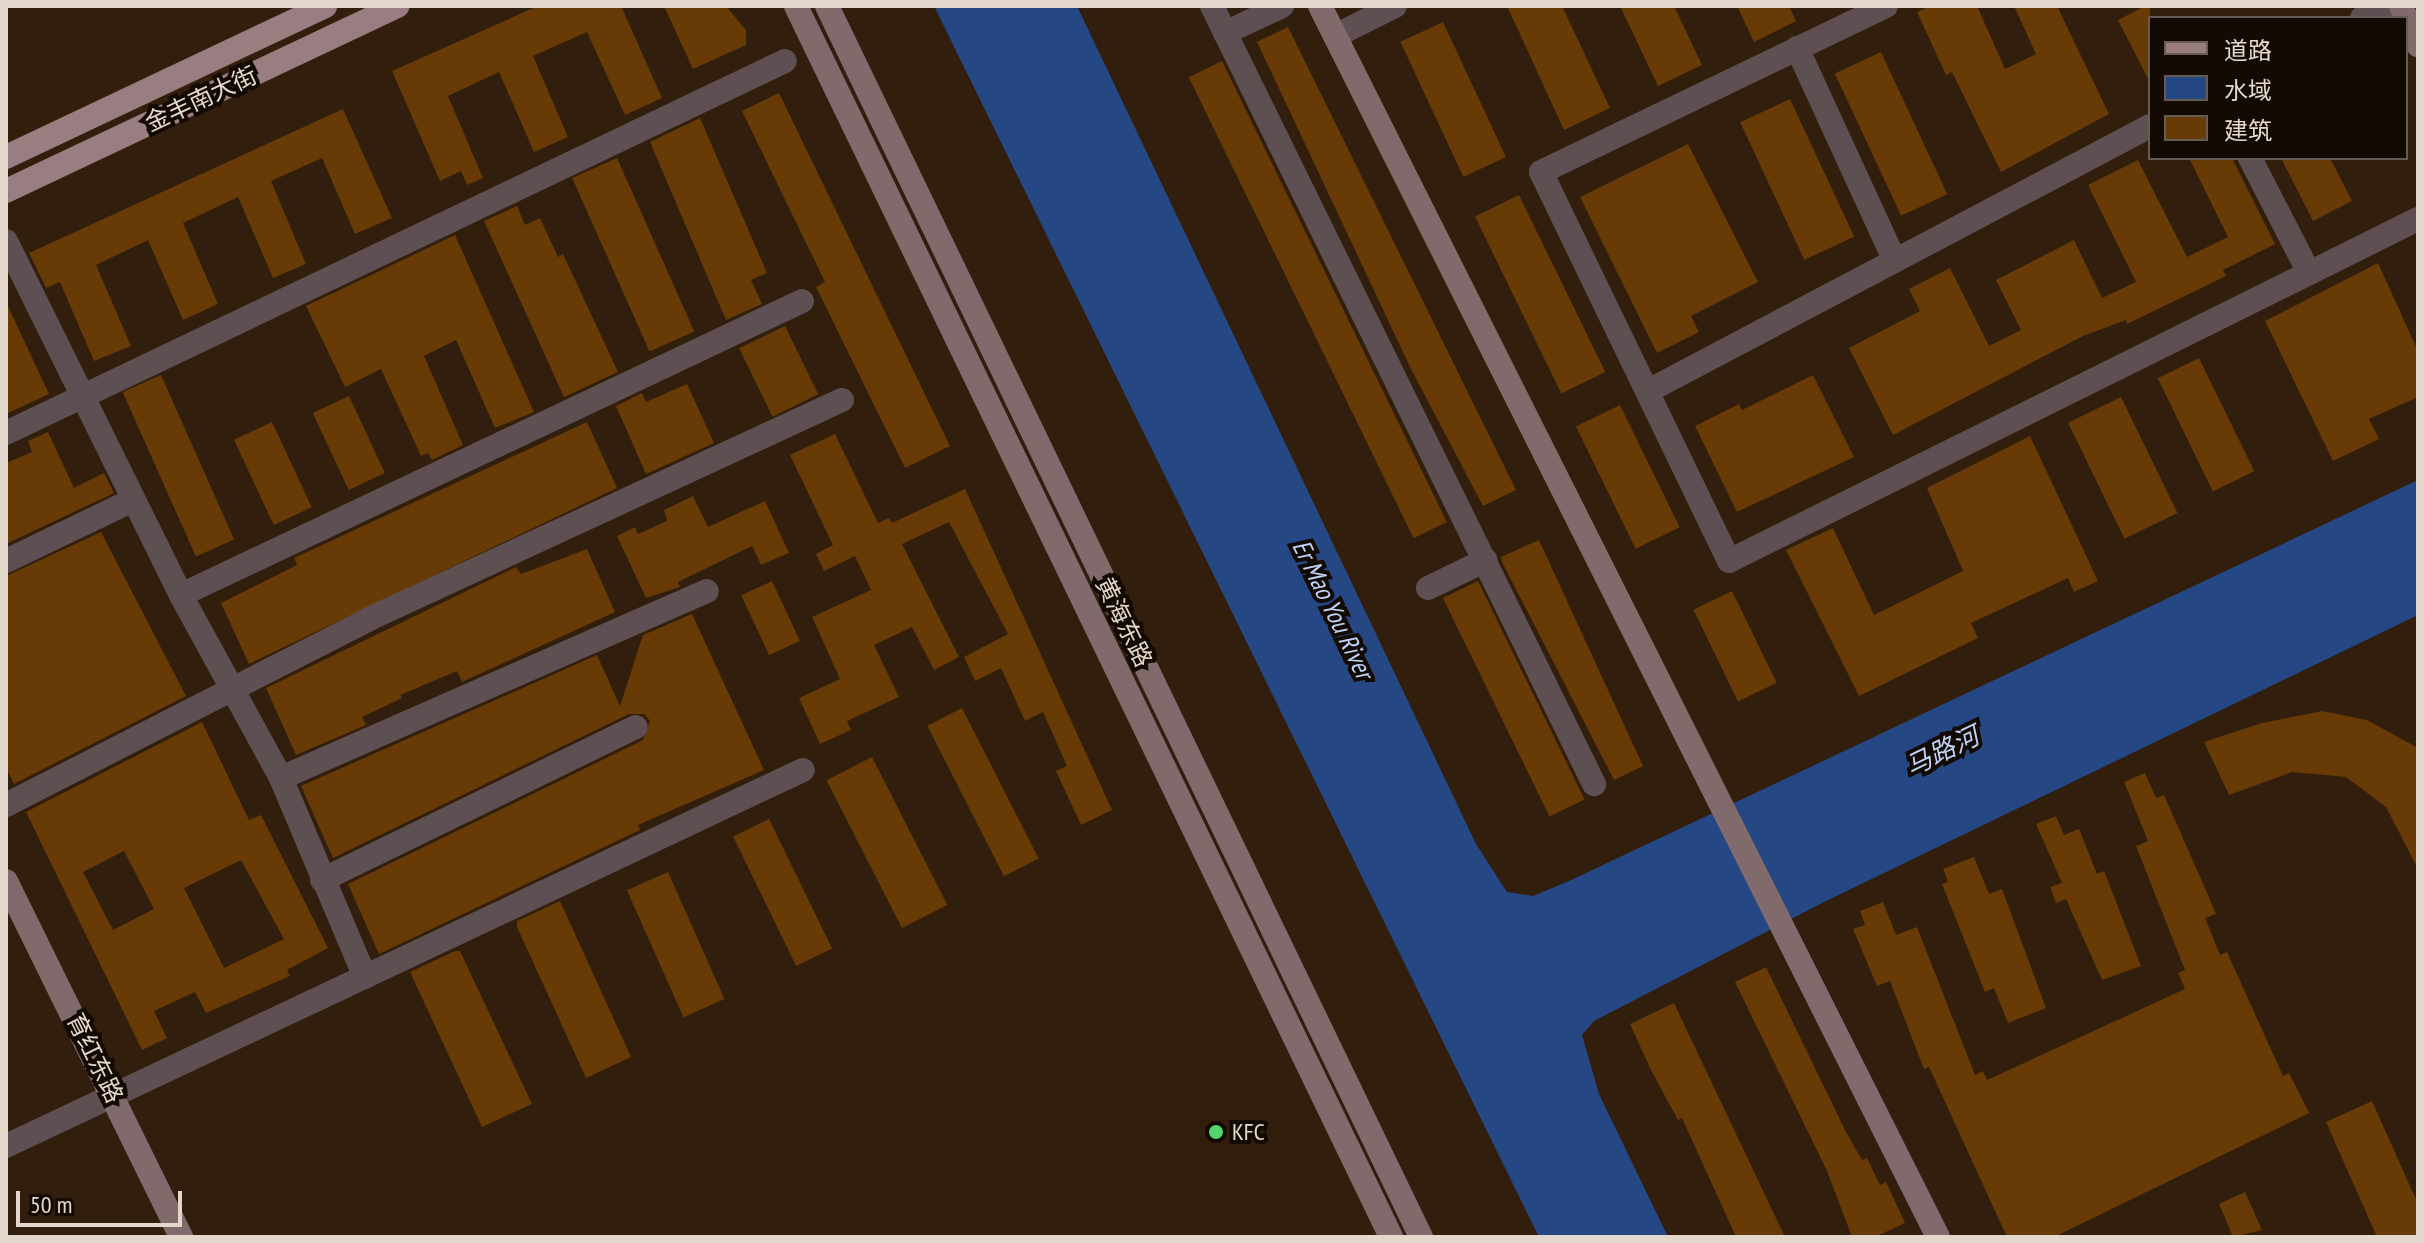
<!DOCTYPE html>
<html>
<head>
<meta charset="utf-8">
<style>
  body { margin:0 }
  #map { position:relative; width:2424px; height:1243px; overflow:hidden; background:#311e0c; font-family:"PT Sans Narrow","Noto Sans SC",sans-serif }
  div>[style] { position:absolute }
  .water>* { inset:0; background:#254884 }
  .building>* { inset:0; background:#673a06; transform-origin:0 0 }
  .street>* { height:24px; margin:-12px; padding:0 12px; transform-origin:12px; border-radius:12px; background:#5e5052 }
  .secondary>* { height:24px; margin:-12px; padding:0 12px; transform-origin:12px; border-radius:12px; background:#806a6c }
  .primary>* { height:24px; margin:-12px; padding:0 12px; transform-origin:12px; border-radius:12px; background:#9a7d80 }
  .dots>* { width:22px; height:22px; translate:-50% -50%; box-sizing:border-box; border:4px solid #130a04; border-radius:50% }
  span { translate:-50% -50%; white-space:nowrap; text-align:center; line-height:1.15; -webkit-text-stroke:8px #130a04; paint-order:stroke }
  .street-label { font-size:24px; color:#e4d7cc }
  .poi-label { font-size:24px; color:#e4d7cc }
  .left { translate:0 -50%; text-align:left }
  .water-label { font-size:26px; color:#bdd3f7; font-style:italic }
  .frame { position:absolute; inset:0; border:8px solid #e4d7cc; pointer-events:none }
  .legend { position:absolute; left:2148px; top:16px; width:260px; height:144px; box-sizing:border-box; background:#130a04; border:2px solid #675c54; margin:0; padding:10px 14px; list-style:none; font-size:24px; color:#e4d7cc }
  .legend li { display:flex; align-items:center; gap:16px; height:40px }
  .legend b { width:40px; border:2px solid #675c54 }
  .scale { position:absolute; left:16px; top:1191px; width:166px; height:36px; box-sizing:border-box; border:4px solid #e4d7cc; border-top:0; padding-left:10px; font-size:24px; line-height:28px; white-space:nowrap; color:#e4d7cc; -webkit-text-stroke:6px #130a04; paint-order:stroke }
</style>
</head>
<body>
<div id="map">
  <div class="water">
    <i style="clip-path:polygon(934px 6px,1077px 6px,1476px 844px,1507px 892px,1533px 896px,1569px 881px,2418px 480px,2418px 615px,1826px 901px,1594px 1021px,1582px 1035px,1599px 1094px,1668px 1237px,1539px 1237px)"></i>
  </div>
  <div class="building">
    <i style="clip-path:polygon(538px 6px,621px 6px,662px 98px,625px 115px,587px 32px,533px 56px,568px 137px,534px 152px,499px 72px,448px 96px,483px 178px,467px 185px,461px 171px,440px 181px,392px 71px)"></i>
    <i style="clip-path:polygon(664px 6px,726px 6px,746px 30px,746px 45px,693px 69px)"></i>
    <i style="clip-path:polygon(1507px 6px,1562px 6px,1610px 108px,1564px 130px)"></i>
    <i style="clip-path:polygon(1620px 6px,1674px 6px,1702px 65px,1658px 86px)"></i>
    <i style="clip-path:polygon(1737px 6px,1789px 6px,1796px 21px,1754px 42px)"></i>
    <i style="clip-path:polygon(1930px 6px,1977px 6px,2005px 69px,2036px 54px,2014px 6px,2057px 6px,2109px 114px,2001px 172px,1952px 72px,1946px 75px,1917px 12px)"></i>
    <i style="clip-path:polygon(2145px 6px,2150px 6px,2150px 83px,2118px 20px)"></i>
    <i style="left:1443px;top:22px;width:149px;height:47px;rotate:65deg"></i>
    <i style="clip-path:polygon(1288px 27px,1516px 490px,1483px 506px,1411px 369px,1257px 42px)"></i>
    <i style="left:1881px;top:52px;width:157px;height:51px;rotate:65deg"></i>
    <i style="left:1222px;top:61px;width:513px;height:37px;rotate:64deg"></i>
    <i style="clip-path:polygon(779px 93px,950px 446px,905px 468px,816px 287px,825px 282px,742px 111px)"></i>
    <i style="left:1790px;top:99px;width:152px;height:55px;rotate:65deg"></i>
    <i style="clip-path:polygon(343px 109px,392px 218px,355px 234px,322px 158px,271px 181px,306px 264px,273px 278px,238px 197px,183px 223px,218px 304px,183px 320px,148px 240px,96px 265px,131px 346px,94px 361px,60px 282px,46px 288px,29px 253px)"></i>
    <i style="clip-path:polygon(700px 118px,767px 273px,751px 280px,762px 304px,726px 320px,650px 142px)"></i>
    <i style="clip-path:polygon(1688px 144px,1758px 282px,1691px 316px,1699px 332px,1657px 353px,1580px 197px)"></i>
    <i style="left:617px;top:158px;width:190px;height:49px;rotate:66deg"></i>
    <i style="clip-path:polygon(2189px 158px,2232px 158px,2275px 244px,2223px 270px,2226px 276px,2127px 324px,2126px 320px,2083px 336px,1893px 435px,1849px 348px,1920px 311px,1909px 289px,1950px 268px,1989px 346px,2021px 330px,1996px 280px,2074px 240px,2102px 298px,2136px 282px,2088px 185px,2138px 160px,2187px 257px,2228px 237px)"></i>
    <i style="clip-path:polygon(2281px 158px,2330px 158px,2352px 201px,2313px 221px)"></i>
    <i style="left:1519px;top:195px;width:197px;height:49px;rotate:64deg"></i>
    <i style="clip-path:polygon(517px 206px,525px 225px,540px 218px,558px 257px,563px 254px,618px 372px,564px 397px,484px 221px)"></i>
    <i style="clip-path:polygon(455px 235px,534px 412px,495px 428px,456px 340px,424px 356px,463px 445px,432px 460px,428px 453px,421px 456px,381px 369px,345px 387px,306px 306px)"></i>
    <i style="clip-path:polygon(2378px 263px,2418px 351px,2418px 397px,2369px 419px,2379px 439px,2333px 461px,2265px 321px)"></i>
    <i style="clip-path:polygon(6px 302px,49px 394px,6px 414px)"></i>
    <i style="left:785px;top:326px;width:76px;height:51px;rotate:64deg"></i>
    <i style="left:2199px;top:358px;width:126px;height:46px;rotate:64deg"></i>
    <i style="left:161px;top:375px;width:180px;height:42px;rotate:66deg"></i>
    <i style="clip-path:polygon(1813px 375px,1854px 457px,1737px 512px,1695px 426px,1739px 404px,1742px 410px)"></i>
    <i style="clip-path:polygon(687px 384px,714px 443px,646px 474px,616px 406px,642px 393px,646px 402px)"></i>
    <i style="left:349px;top:396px;width:85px;height:40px;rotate:65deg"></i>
    <i style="left:2121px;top:397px;width:129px;height:59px;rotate:64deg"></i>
    <i style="left:1620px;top:405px;width:136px;height:49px;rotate:64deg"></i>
    <i style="left:272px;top:422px;width:94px;height:42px;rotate:65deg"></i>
    <i style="clip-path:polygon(587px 422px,617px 488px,249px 664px,221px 603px,297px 565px,294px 558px)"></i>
    <i style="clip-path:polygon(48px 432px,74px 488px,104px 473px,114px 493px,6px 544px,6px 463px,32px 452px,28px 441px)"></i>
    <i style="clip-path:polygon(835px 434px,878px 523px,889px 518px,892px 523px,965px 489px,1112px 810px,1081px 825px,1056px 771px,1067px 766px,1043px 712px,1025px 721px,1001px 668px,975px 681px,964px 657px,1008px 634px,949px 522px,902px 544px,959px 657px,934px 670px,912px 627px,874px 645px,899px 697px,847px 721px,851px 730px,820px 744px,799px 698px,840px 679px,812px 617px,871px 590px,855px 556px,824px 571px,816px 554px,833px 545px,790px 455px)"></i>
    <i style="clip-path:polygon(2030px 436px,2098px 581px,2074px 592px,2068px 578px,1971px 623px,1978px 638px,1859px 696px,1786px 550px,1833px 528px,1874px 615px,1963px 571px,1927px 488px)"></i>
    <i style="clip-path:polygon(693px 496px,708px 527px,765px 501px,789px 553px,761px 565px,752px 546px,678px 582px,680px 587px,646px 598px,617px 536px,635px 527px,638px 534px,667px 521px,664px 510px)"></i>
    <i style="clip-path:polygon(101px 532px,186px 696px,14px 784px,6px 768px,6px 576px)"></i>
    <i style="clip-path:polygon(1539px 540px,1643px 766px,1614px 780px,1502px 562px,1501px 557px)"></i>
    <i style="clip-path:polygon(587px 549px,615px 612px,462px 682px,457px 671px,400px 695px,402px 698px,362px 717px,366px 725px,296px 755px,266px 688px,516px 567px,521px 574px)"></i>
    <i style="left:772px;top:581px;width:66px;height:34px;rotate:65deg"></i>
    <i style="left:1478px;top:581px;width:243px;height:39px;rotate:64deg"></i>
    <i style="left:1732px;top:591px;width:102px;height:43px;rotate:64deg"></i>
    <i style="clip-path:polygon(692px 614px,764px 770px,638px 825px,640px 830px,379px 954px,348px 884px,643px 740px,650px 721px,644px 714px,629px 714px,333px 858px,301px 786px,597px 655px,620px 706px,643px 635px)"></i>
    <i style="left:962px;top:708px;width:169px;height:39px;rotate:63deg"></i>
    <i style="clip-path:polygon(2322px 711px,2367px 720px,2418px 748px,2418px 869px,2386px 807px,2346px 777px,2292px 772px,2229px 795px,2204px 742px,2262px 723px)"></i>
    <i style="clip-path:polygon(evenodd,202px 722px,249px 820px,261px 815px,328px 948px,287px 970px,290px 976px,206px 1013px,195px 992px,154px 1011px,167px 1038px,142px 1050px,26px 812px,202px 722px,124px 851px,154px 909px,113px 930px,83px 872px,124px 851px,202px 722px,241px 860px,284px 939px,224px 968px,184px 888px,241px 860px)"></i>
    <i style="left:872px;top:757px;width:166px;height:51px;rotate:63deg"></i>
    <i style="clip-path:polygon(2145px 773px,2156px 798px,2164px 795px,2208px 895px,2216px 914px,2205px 918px,2220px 955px,2227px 952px,2283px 1076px,2289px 1073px,2309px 1113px,2054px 1237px,2007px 1237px,1929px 1067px,1924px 1069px,1890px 981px,1877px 986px,1853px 929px,1865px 925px,1860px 911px,1883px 902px,1896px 935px,1917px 927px,1975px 1075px,1983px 1071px,1987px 1080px,2185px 989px,2178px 973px,2185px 970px,2136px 846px,2148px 841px,2124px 782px)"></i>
    <i style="clip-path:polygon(2056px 816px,2064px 835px,2079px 829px,2097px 874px,2104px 871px,2141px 966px,2102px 980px,2066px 899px,2056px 903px,2050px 887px,2062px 883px,2036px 824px)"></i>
    <i style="left:769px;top:819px;width:144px;height:40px;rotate:64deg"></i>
    <i style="clip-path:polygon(1974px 857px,1989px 894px,2002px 889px,2046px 1008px,2008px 1023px,1994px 988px,1985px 992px,1942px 884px,1948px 882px,1943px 869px)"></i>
    <i style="left:668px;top:872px;width:139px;height:45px;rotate:66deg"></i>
    <i style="clip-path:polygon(560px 901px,631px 1057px,586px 1078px,517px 927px,517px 921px)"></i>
    <i style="clip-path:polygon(455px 951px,460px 951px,532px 1104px,482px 1127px,410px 972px)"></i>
    <i style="clip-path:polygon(1766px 967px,1846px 1132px,1862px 1160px,1867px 1158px,1880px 1185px,1886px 1182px,1905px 1223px,1875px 1237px,1852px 1237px,1827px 1171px,1735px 982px)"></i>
    <i style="clip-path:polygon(1674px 1003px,1785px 1237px,1736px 1237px,1682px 1118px,1678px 1120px,1651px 1070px,1630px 1024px)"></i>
    <i style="clip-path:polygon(2372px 1101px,2418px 1204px,2418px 1237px,2377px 1237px,2326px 1122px)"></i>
    <i style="clip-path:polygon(2245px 1192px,2262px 1230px,2233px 1237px,2219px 1204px)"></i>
  </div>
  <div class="street">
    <i style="left:1212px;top:6px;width:867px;rotate:63.85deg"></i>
    <i style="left:1886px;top:6px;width:383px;rotate:154.3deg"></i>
    <i style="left:1541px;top:172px;width:432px;rotate:64.2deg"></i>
    <i style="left:1729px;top:561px;width:769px;rotate:-26.4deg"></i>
    <i style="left:2362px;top:18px;width:27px;rotate:-27deg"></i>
    <i style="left:1225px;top:33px;width:63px;rotate:-25.3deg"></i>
    <i style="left:1335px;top:36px;width:67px;rotate:-26.6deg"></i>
    <i style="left:1797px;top:48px;width:232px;rotate:65.3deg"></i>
    <i style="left:2250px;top:158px;width:129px;rotate:62.8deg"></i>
    <i style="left:6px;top:241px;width:395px;rotate:63.7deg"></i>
    <i style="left:1650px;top:390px;width:565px;rotate:-27.83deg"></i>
    <i style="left:6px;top:433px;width:863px;rotate:-25.53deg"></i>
    <i style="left:6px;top:561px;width:141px;rotate:-25.7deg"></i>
    <i style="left:1428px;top:588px;width:64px;rotate:-25.8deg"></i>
    <i style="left:281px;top:778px;width:465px;rotate:-23.7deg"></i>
    <i style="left:6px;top:805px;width:410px;rotate:-27.1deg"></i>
    <i style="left:371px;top:618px;width:519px;rotate:-24.84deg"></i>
    <i style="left:322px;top:880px;width:349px;rotate:-26deg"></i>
    <i style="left:365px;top:977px;width:216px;rotate:-112.9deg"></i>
    <i style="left:281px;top:778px;width:209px;rotate:-118.7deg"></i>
    <i style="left:181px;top:595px;width:687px;rotate:-25.33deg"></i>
    <i style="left:6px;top:1146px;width:881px;rotate:-25.26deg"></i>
  </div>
  <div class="secondary">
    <i style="left:796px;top:6px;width:1367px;rotate:64.2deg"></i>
    <i style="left:827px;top:6px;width:1367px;rotate:64.24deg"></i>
    <i style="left:1320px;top:6px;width:1377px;rotate:63.34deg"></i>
    <i style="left:2401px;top:6px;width:43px;rotate:66.4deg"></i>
    <i style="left:6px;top:881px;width:397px;rotate:63.8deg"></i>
  </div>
  <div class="primary">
    <i style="left:6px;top:157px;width:353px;rotate:-25.3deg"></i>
    <i style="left:6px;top:191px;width:433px;rotate:-25.3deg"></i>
  </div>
  <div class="dots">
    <i style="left:1216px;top:1132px;background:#53d672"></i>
  </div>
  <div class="street-label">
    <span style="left:201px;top:99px;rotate:-25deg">金丰南大街</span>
    <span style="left:1124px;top:622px;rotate:64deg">黄海东路</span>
    <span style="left:95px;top:1058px;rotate:64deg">育红东路</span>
  </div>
  <div class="poi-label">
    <span class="left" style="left:1232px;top:1132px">KFC</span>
  </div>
  <div class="water-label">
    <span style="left:1333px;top:609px;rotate:64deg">Er Mao You River</span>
    <span style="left:1942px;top:751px;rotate:-26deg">马路河</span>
  </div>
  <div class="frame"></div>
  <ul class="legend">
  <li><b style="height:10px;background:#9a7d80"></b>道路</li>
  <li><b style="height:22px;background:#254884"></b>水域</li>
  <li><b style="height:22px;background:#673a06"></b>建筑</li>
  </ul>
  <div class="scale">50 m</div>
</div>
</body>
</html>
